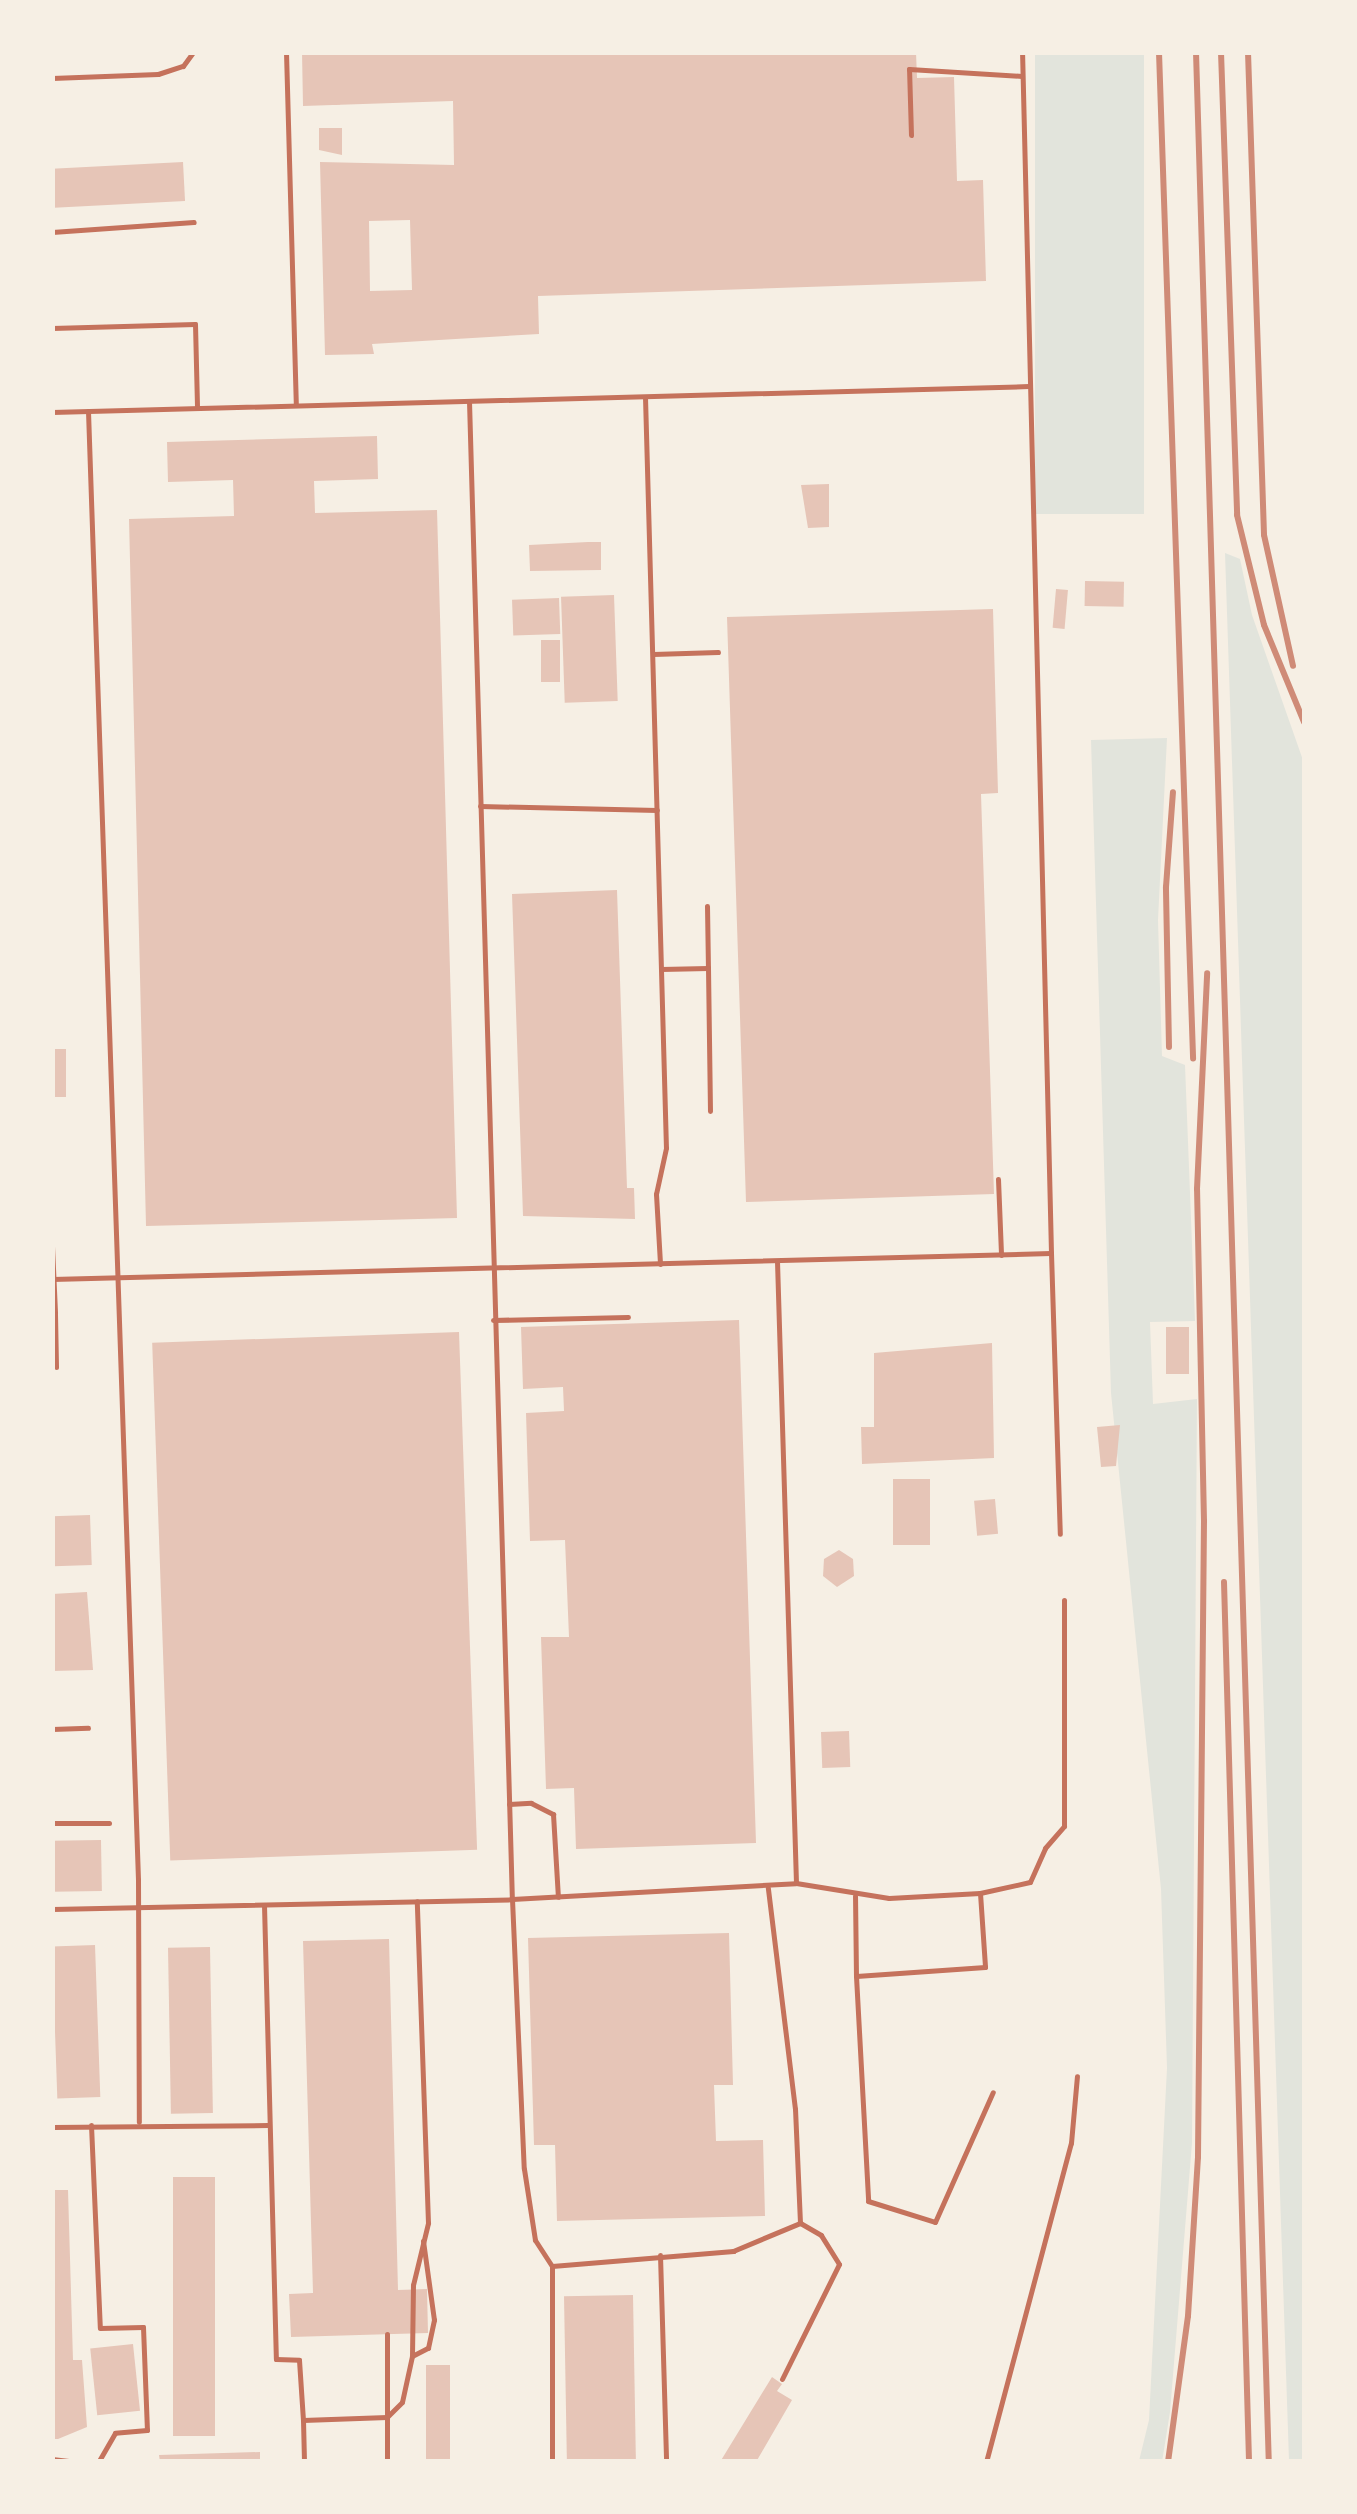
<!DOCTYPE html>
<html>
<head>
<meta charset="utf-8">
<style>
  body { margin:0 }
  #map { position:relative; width:1357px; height:2514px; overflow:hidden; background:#f6efe4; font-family:Rubik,sans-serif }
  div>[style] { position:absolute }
  .green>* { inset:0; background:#e2e4dc; transform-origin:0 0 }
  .building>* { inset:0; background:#e6c5b7; transform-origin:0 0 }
  .service>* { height:5px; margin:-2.5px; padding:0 2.5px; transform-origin:2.5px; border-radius:2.5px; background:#c5725c }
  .rail>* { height:6px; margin:-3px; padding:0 3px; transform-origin:3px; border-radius:3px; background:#cf8b77 }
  span { translate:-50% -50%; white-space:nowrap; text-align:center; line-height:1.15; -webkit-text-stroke:8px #f6efe4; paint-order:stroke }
  .frame { position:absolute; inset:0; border:55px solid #f6efe4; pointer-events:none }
</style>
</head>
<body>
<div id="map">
  <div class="green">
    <i style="left:1035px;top:53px;width:109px;height:461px"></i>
    <i style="clip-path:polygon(1225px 553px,1240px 559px,1252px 615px,1304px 763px,1304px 2462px,1289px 2461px)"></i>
    <i style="clip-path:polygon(1167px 738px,1158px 920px,1162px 1056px,1185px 1065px,1195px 1321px,1150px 1322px,1153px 1404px,1197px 1399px,1192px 2143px,1170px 2412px,1162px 2462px,1139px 2461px,1149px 2420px,1167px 2068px,1161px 1889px,1111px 1393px,1091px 740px)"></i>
  </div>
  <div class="building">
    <i style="clip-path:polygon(evenodd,302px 52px,916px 52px,917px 78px,954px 77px,957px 181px,983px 180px,986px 281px,538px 296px,539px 334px,372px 344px,374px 354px,325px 355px,320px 162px,454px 165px,453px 101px,303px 106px,302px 52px,410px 220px,412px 290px,370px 291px,369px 221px,410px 220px)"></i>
    <i style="clip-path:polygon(319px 128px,342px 128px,342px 155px,319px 150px)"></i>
    <i style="left:183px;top:162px;width:39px;height:131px;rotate:87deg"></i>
    <i style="clip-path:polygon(377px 436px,378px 479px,314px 481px,315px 513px,437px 510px,457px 1218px,146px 1226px,129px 519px,234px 516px,233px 480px,168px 482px,167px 442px)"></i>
    <i style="clip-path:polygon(829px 484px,829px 527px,808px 528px,801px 485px)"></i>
    <i style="clip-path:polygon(588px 542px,601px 542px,601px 570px,530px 571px,529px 545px)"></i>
    <i style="left:1085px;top:581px;width:39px;height:25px;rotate:1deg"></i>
    <i style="left:1056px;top:589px;width:12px;height:39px;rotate:5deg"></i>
    <i style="left:614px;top:595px;width:106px;height:53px;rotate:88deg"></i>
    <i style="left:559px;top:598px;width:36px;height:47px;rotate:88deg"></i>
    <i style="clip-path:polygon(993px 609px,998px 793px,981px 794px,994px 1194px,746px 1202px,727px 617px)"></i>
    <i style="left:541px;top:640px;width:19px;height:42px"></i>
    <i style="clip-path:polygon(617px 890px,627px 1188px,634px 1188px,635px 1219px,523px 1216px,512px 894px)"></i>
    <i style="left:52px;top:1049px;width:14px;height:48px"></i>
    <i style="clip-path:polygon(739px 1320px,756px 1843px,576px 1849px,574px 1788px,546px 1789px,541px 1637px,569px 1637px,565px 1540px,530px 1541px,526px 1413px,564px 1411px,563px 1387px,523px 1389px,521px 1327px)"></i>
    <i style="left:1166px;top:1327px;width:23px;height:47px"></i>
    <i style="left:459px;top:1332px;width:518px;height:307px;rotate:88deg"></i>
    <i style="clip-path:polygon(992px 1343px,994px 1458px,862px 1464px,861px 1427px,874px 1427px,874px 1353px)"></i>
    <i style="clip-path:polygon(1120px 1425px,1116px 1466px,1101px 1467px,1097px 1427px)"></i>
    <i style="left:893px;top:1479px;width:37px;height:66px"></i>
    <i style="left:995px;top:1499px;width:35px;height:21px;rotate:85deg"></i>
    <i style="left:90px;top:1515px;width:50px;height:38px;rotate:88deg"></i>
    <i style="clip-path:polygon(839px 1550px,853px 1559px,854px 1576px,837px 1587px,823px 1576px,824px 1559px)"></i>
    <i style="clip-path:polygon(87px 1592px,93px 1670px,52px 1671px,52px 1594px)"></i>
    <i style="left:849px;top:1731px;width:36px;height:28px;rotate:88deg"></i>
    <i style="left:101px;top:1840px;width:51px;height:49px;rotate:89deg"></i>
    <i style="clip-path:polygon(729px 1933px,733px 2085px,714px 2085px,716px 2141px,763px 2140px,765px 2216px,557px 2221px,555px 2145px,534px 2145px,528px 1938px)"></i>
    <i style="clip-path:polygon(389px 1939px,398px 2290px,427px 2289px,428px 2333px,291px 2337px,289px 2294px,313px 2293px,303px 1941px)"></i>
    <i style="left:95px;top:1945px;width:152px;height:43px;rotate:88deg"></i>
    <i style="left:210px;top:1947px;width:166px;height:42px;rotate:89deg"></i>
    <i style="left:173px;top:2177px;width:42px;height:259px"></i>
    <i style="clip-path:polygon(52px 2190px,68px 2190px,73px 2360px,82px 2360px,87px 2427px,58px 2439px,52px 2439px)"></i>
    <i style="left:633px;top:2295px;width:167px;height:69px;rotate:89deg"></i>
    <i style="left:133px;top:2344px;width:67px;height:43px;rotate:84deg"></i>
    <i style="left:426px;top:2365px;width:24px;height:97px"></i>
    <i style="clip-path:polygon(772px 2377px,782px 2384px,777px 2391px,792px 2400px,756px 2462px,720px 2462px)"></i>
    <i style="clip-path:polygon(260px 2452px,260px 2462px,160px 2462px,159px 2455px)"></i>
  </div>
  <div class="service">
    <i style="left:286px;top:52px;width:353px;rotate:88.4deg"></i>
    <i style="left:52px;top:78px;width:106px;rotate:-2.2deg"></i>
    <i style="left:158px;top:74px;width:26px;rotate:-18deg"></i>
    <i style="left:183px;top:66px;width:17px;rotate:-54deg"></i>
    <i style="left:911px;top:135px;width:66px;rotate:-91.7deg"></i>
    <i style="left:909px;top:69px;width:113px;rotate:3.5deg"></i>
    <i style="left:52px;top:232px;width:142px;rotate:-4deg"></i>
    <i style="left:52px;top:328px;width:143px;rotate:-1.6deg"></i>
    <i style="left:195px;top:324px;width:84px;rotate:88.6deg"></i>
    <i style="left:645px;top:397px;width:751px;rotate:88.4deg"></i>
    <i style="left:666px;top:1148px;width:47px;rotate:102.3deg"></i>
    <i style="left:656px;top:1194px;width:70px;rotate:86.7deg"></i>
    <i style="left:469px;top:401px;width:1499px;rotate:88.36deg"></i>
    <i style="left:512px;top:1899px;width:270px;rotate:87.5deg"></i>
    <i style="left:524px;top:2169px;width:72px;rotate:81.2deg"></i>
    <i style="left:535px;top:2240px;width:31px;rotate:57deg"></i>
    <i style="left:552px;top:2266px;width:196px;rotate:90deg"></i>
    <i style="left:88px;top:411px;width:1470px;rotate:88.05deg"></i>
    <i style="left:138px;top:1880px;width:242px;rotate:89.8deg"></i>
    <i style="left:52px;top:412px;width:977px;rotate:-1.52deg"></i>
    <i style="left:653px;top:654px;width:65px;rotate:-1.8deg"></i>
    <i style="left:480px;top:806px;width:177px;rotate:1.3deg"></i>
    <i style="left:707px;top:906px;width:62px;rotate:89.1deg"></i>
    <i style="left:661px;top:969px;width:47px;rotate:-1.2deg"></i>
    <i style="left:708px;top:968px;width:143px;rotate:89.2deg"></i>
    <i style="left:998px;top:1179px;width:76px;rotate:87.7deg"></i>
    <i style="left:52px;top:1246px;width:67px;rotate:87.4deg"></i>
    <i style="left:1051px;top:1253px;width:281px;rotate:88.2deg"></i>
    <i style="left:52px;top:1279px;width:999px;rotate:-1.49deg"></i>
    <i style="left:1051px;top:1253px;width:1201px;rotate:-91.38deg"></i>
    <i style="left:55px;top:1314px;width:53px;rotate:88.9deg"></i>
    <i style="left:493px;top:1320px;width:135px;rotate:-1.3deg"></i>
    <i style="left:52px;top:1729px;width:36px;rotate:-2deg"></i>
    <i style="left:509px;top:1804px;width:22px;rotate:-3deg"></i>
    <i style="left:531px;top:1803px;width:25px;rotate:27deg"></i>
    <i style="left:553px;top:1814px;width:83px;rotate:86.6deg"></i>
    <i style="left:52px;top:1823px;width:57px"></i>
    <i style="left:796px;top:1883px;width:94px;rotate:9.2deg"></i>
    <i style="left:889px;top:1898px;width:91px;rotate:-3.1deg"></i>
    <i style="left:980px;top:1893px;width:74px;rotate:86.1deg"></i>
    <i style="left:985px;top:1967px;width:129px;rotate:176deg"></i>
    <i style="left:856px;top:1976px;width:80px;rotate:-90.7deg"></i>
    <i style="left:980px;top:1893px;width:51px;rotate:-12.4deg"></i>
    <i style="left:1030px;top:1882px;width:37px;rotate:-66deg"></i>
    <i style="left:1045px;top:1848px;width:29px;rotate:-49deg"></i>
    <i style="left:1064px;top:1826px;width:226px;rotate:-90deg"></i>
    <i style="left:264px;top:1905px;width:454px;rotate:88.5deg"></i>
    <i style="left:276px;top:2359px;width:23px;rotate:2deg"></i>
    <i style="left:299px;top:2360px;width:60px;rotate:86.2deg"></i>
    <i style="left:303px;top:2420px;width:84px;rotate:-2deg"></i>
    <i style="left:387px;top:2417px;width:45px;rotate:90deg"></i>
    <i style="left:52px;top:1909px;width:460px;rotate:-1.2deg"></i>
    <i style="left:512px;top:1899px;width:284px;rotate:-3.2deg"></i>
    <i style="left:796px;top:1883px;width:622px;rotate:-91.75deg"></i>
    <i style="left:856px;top:1976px;width:225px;rotate:86.9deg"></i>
    <i style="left:868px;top:2201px;width:70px;rotate:17.4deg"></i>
    <i style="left:935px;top:2222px;width:142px;rotate:-66deg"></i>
    <i style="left:91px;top:2125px;width:203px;rotate:87.5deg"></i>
    <i style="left:100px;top:2328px;width:43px;rotate:-1.3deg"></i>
    <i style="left:143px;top:2327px;width:103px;rotate:87.8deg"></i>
    <i style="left:147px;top:2430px;width:32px;rotate:175deg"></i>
    <i style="left:115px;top:2433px;width:34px;rotate:120deg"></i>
    <i style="left:52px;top:2127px;width:216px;rotate:-0.5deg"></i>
    <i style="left:660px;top:2255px;width:207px;rotate:88.3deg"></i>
    <i style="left:552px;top:2266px;width:182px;rotate:-4.7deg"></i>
    <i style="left:733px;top:2251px;width:73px;rotate:-22.7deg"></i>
    <i style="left:800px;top:2223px;width:114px;rotate:-92.5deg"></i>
    <i style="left:795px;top:2109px;width:223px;rotate:-97deg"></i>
    <i style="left:412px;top:2356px;width:18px;rotate:-27deg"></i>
    <i style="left:428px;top:2348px;width:29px;rotate:-78deg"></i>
    <i style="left:434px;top:2320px;width:80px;rotate:-97.9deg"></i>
    <i style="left:782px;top:2379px;width:128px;rotate:-63.6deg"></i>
    <i style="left:839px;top:2264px;width:34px;rotate:-122deg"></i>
    <i style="left:821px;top:2235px;width:24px;rotate:-150deg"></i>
    <i style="left:387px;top:2417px;width:21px;rotate:-45deg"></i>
    <i style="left:402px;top:2402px;width:47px;rotate:-77.7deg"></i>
    <i style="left:412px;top:2356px;width:71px;rotate:-89.2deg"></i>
    <i style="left:413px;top:2285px;width:64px;rotate:-76.4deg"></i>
    <i style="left:428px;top:2223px;width:322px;rotate:-92deg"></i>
    <i style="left:387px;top:2417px;width:83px;rotate:-90deg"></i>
    <i style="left:303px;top:2420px;width:42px;rotate:88.6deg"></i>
    <i style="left:52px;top:2459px;width:23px;rotate:7deg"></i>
    <i style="left:986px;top:2462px;width:330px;rotate:-75.1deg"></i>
    <i style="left:1071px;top:2143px;width:67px;rotate:-84.9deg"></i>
  </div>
  <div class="rail">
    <i style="left:1159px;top:52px;width:1007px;rotate:88.06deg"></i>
    <i style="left:1196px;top:52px;width:2411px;rotate:88.27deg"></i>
    <i style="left:1221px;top:52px;width:463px;rotate:88deg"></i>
    <i style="left:1237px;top:515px;width:113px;rotate:76.2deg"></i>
    <i style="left:1264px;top:625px;width:105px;rotate:67.6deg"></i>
    <i style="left:1248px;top:52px;width:483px;rotate:88.1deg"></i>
    <i style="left:1264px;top:535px;width:134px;rotate:77.5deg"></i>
    <i style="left:1169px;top:1047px;width:160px;rotate:-91.1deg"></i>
    <i style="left:1166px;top:887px;width:95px;rotate:-85.8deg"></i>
    <i style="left:1224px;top:1582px;width:880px;rotate:88.37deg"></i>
    <i style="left:1168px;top:2462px;width:147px;rotate:-82.2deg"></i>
    <i style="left:1188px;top:2316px;width:159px;rotate:-86.4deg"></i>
    <i style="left:1198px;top:2157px;width:636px;rotate:-89.46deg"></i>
    <i style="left:1204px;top:1521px;width:332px;rotate:-91.2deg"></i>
    <i style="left:1197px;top:1189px;width:216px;rotate:-87.3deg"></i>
  </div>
  <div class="frame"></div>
</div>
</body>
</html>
